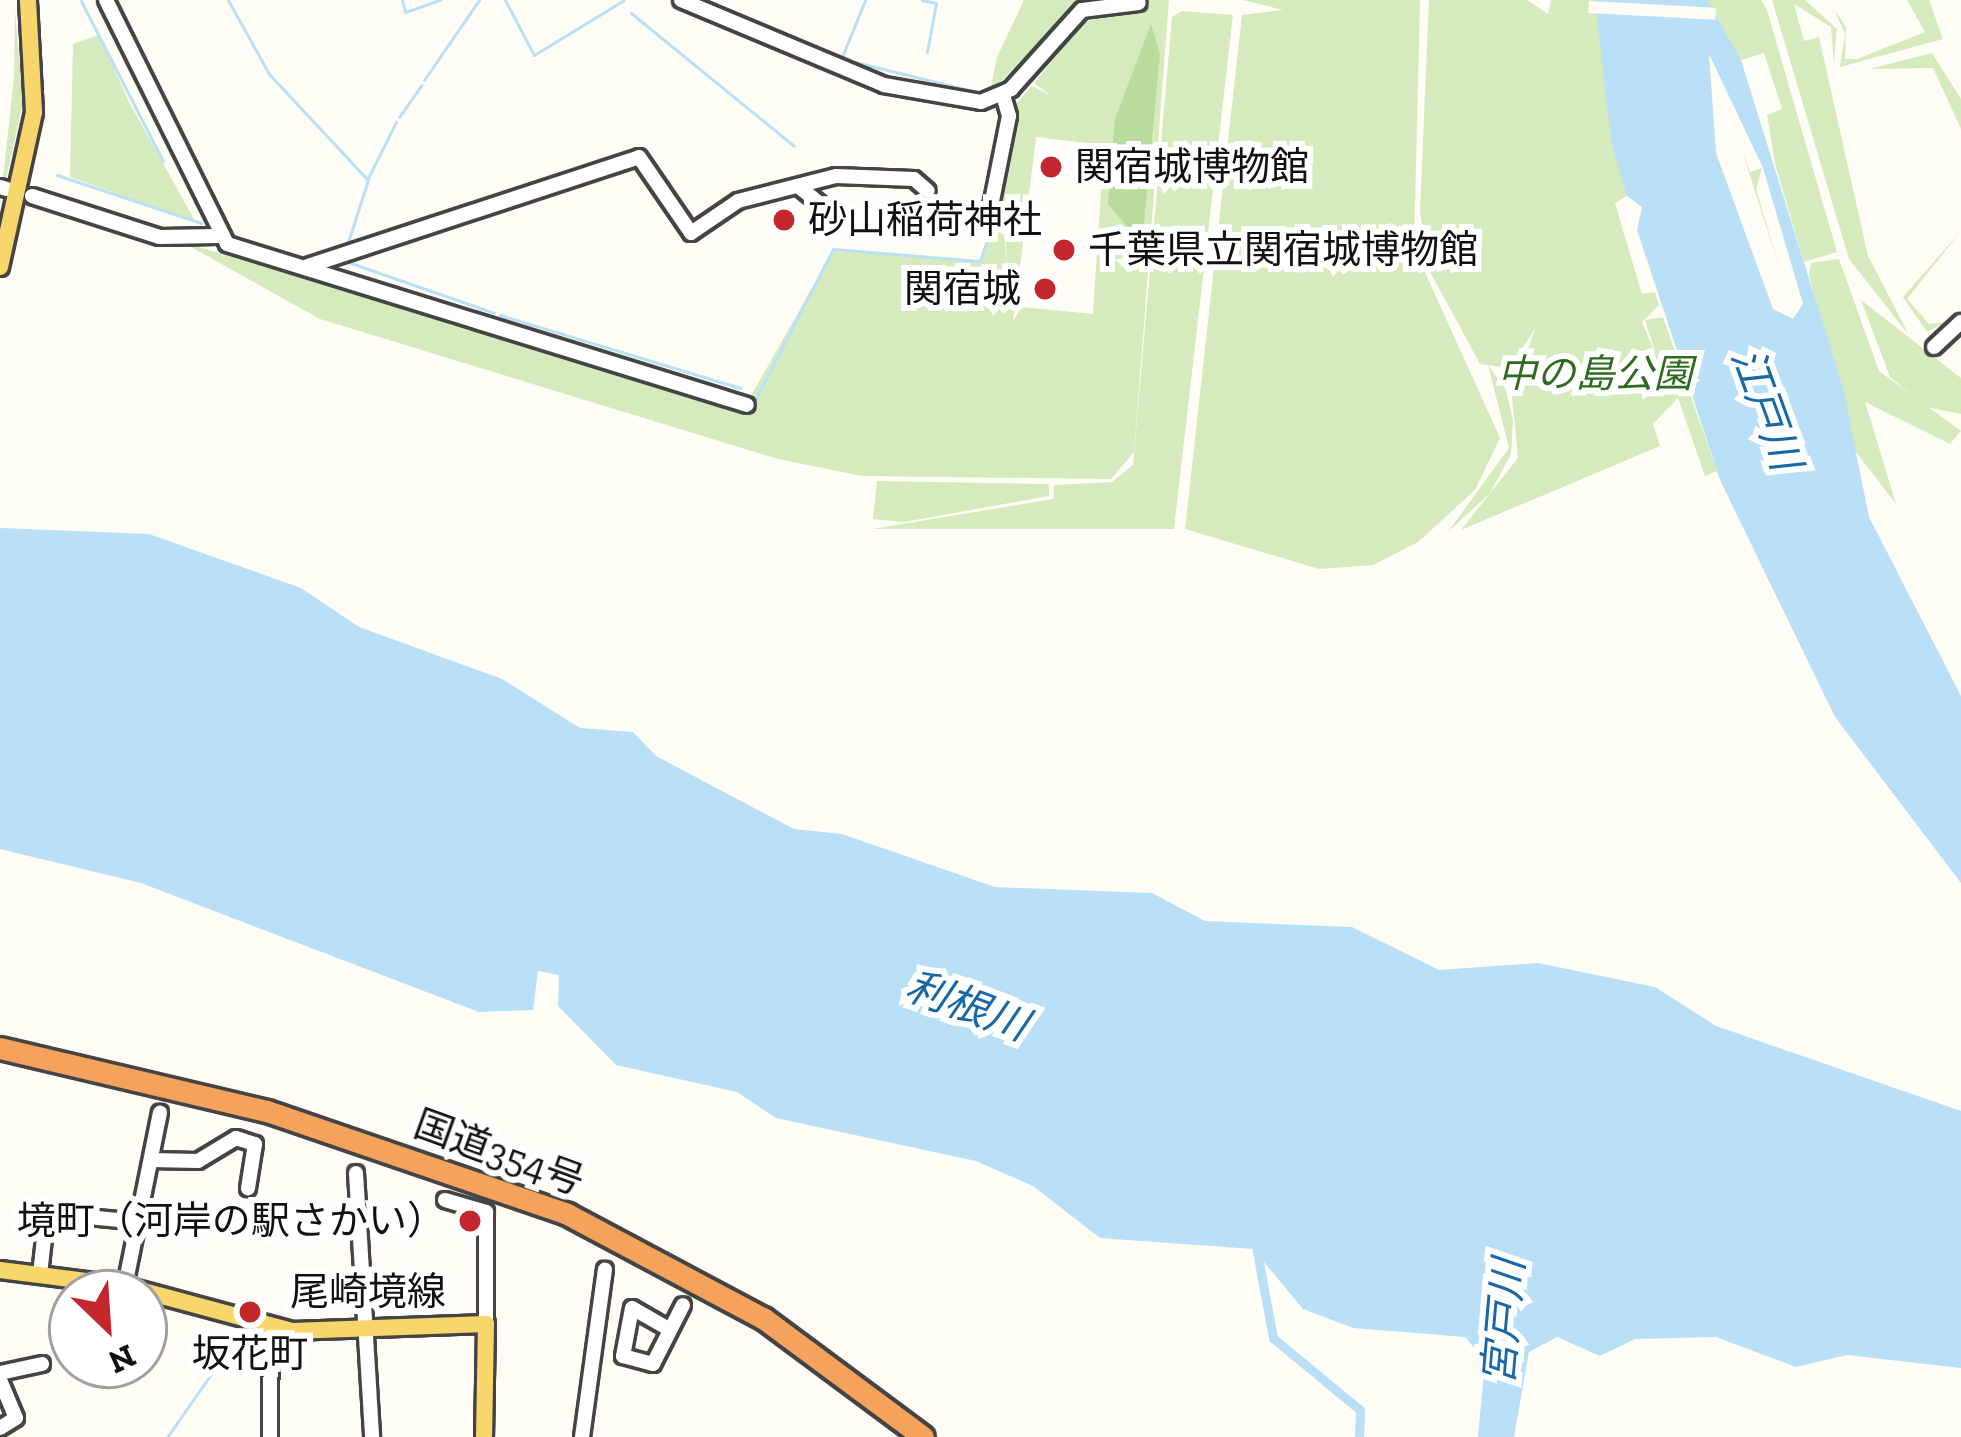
<!DOCTYPE html>
<html>
<head>
<meta charset="utf-8">
<style>
  body { margin:0 }
  #map { position:relative; width:1961px; height:1437px; overflow:hidden; background:#fffdf5; font-family:"Zilla Slab","Noto Sans JP",serif }
  div>[style] { position:absolute }
  .green>* { inset:0; background:#d5ebbd }
  .forest>* { inset:0; background:#b9dc9c }
  .water>* { inset:0; background:#b9e0f7 }
  .pier>* { inset:0; background:#fffdf5; transform-origin:0 0 }
  .stream>* { height:3px; margin:-1.5px; padding:0 1.5px; transform-origin:1.5px; border-radius:1.5px; background:#b9e0f7 }
  .canal>* { height:9px; margin:-4.5px; padding:0 4.5px; transform-origin:4.5px; border-radius:4.5px; background:#b9e0f7 }
  .roads { filter:drop-shadow(3px 0 #444) drop-shadow(-3px 0 #444) drop-shadow(0 3px #444) drop-shadow(0 -3px #444) }
  .minor>* { height:14px; margin:-7px; padding:0 7px; transform-origin:7px; border-radius:7px; background:#fff }
  .major>* { height:16px; margin:-8px; padding:0 8px; transform-origin:8px; border-radius:8px; background:#f9d66b }
  .highway>* { height:21px; margin:-10.5px; padding:0 10.5px; transform-origin:10.5px; border-radius:10.5px; background:#f5a25d }
  .dots>* { width:33px; height:33px; translate:-50% -50%; box-sizing:border-box; border:6px solid #fff; border-radius:50% }
  span { translate:-50% -50%; white-space:nowrap; text-align:center; line-height:1.15; -webkit-text-stroke:12px #fff; paint-order:stroke }
  .poi-label { font-size:39px; color:#111 }
  .left { translate:0 -50%; text-align:left }
  .right { translate:-100% -50%; text-align:right }
  .park-label { font-size:39px; color:#2f6b1f; font-style:italic }
  .street-label { font-size:39px; color:#111 }
  .water-label { font-size:42px; color:#1768a6; font-style:italic }
  .north { position:absolute; left:48px; top:1269px; width:120px; height:120px; box-sizing:border-box; background:#fff; border:3px solid #a0a0a0; border-radius:50%; rotate:155deg; font-size:33px; font-weight:700; line-height:48px; text-align:center; color:#111 }
  .north::after { content:''; display:block; margin:auto; width:42px; height:54px; background:#c4262e; clip-path:polygon(50% 0,100% 100%,50% 72%,0 100%) }
</style>
</head>
<body>
<div id="map">
  <div class="green">
    <i style="clip-path:polygon(1024px 0,1083px 0,990px 92px,997px 57px)"></i>
    <i style="clip-path:polygon(evenodd,1090px 0,1169px 0,1134px 452px,1111px 479px,862px 476px,778px 459px,320px 319px,182px 242px,743px 410px,834px 249px,980px 262px,1000px 190px,1010px 299px,1001px 181px,1016px 104px,1032px 86px,1051px 96px,1034px 83px,1083px 23px,1107px 12px,1090px 0,1036px 137px,1104px 145px,1093px 314px,1021px 307px,1013px 322px,1036px 137px)"></i>
    <i style="clip-path:polygon(1243px 0,1420px 0,1414px 248px,1500px 438px,1475px 490px,1418px 542px,1373px 565px,1319px 569px,1185px 529px,1242px 15px,1283px 10px)"></i>
    <i style="clip-path:polygon(1429px 0,1527px 0,1548px 14px,1551px 0,1595px 0,1627px 196px,1615px 203px,1642px 294px,1655px 292px,1659px 305px,1642px 322px,1656px 355px,1645px 320px,1663px 317px,1717px 471px,1705px 476px,1678px 398px,1653px 424px,1660px 446px,1461px 530px,1518px 458px,1510px 376px,1527px 352px,1535px 329px,1509px 368px,1480px 364px,1428px 268px,1420px 211px)"></i>
    <i style="clip-path:polygon(1707px 0,1761px 0,1767px 10px,1837px 252px,1804px 262px,1775px 164px,1767px 115px,1782px 109px,1764px 53px,1737px 61px)"></i>
    <i style="clip-path:polygon(1772px 0,1805px 0,1837px 29px,1834px 63px,1831px 27px,1794px 4px,1804px 41px,1819px 37px,1868px 256px,1909px 335px,1849px 259px)"></i>
    <i style="clip-path:polygon(1907px 0,1929px 0,1943px 39px,1840px 67px,1845px 34px,1834px 9px,1846px 27px,1845px 59px,1857px 59px,1925px 32px)"></i>
    <i style="clip-path:polygon(15px 11px,23px 103px,0 206px,14px 77px)"></i>
    <i style="clip-path:polygon(1182px 11px,1233px 15px,1174px 529px,872px 529px,1053px 499px,1054px 485px,1112px 482px,1133px 465px,1172px 17px)"></i>
    <i style="clip-path:polygon(99px 35px,129px 102px,195px 221px,70px 177px,73px 44px)"></i>
    <i style="clip-path:polygon(1932px 53px,1961px 99px,1961px 129px,1933px 68px,1870px 69px)"></i>
    <i style="clip-path:polygon(1742px 151px,1750px 172px,1762px 168px,1756px 189px,1780px 269px)"></i>
    <i style="clip-path:polygon(1961px 231px,1907px 299px,1929px 324px,1946px 322px,1927px 332px,1903px 297px)"></i>
    <i style="clip-path:polygon(1839px 259px,1879px 371px,1961px 431px,1950px 444px,1865px 402px,1896px 504px,1856px 452px,1809px 276px,1811px 263px)"></i>
    <i style="clip-path:polygon(1861px 300px,1961px 378px,1961px 414px,1926px 407px,1890px 377px)"></i>
    <i style="clip-path:polygon(1488px 365px,1506px 390px,1513px 420px,1511px 454px,1490px 493px,1448px 532px,1509px 448px)"></i>
    <i style="clip-path:polygon(877px 481px,1049px 484px,1049px 496px,904px 522px,873px 519px)"></i>
  </div>
  <div class="forest">
    <i style="clip-path:polygon(1151px 24px,1160px 54px,1142px 245px,1108px 204px,1115px 119px)"></i>
  </div>
  <div class="water">
    <i style="clip-path:polygon(evenodd,1595px 0,1707px 0,1741px 60px,1843px 388px,1869px 517px,1961px 696px,1961px 883px,1835px 717px,1720px 480px,1637px 230px,1642px 207px,1627px 196px,1611px 141px,1595px 0,1709px 54px,1763px 168px,1803px 304px,1793px 319px,1773px 309px,1716px 153px,1709px 54px)"></i>
    <i style="clip-path:polygon(0 528px,149px 534px,301px 588px,359px 627px,502px 679px,580px 728px,633px 732px,656px 756px,794px 829px,842px 834px,995px 887px,1152px 893px,1205px 921px,1352px 927px,1439px 970px,1538px 963px,1655px 987px,1716px 1026px,1961px 1111px,1961px 1368px,1847px 1355px,1796px 1367px,1716px 1337px,1635px 1339px,1600px 1356px,1557px 1337px,1529px 1352px,1514px 1437px,1478px 1437px,1485px 1361px,1465px 1337px,1353px 1328px,1303px 1309px,1253px 1249px,1100px 1238px,1033px 1186px,976px 1161px,776px 1118px,737px 1092px,616px 1065px,558px 1006px,559px 975px,538px 971px,533px 1010px,479px 1012px,141px 883px,0 849px)"></i>
  </div>
  <div class="pier">
    <i style="left:1589px;top:1px;width:127px;height:12px;rotate:3deg"></i>
  </div>
  <div class="stream">
    <i style="left:228px;top:0;width:85px;rotate:61deg"></i>
    <i style="left:269px;top:74px;width:145px;rotate:47deg"></i>
    <i style="left:368px;top:180px;width:68px;rotate:107.9deg"></i>
    <i style="left:402px;top:0;width:12px;rotate:76deg"></i>
    <i style="left:405px;top:12px;width:37px;rotate:-19deg"></i>
    <i style="left:505px;top:0;width:62px;rotate:62.2deg"></i>
    <i style="left:534px;top:55px;width:105px;rotate:-31.4deg"></i>
    <i style="left:922px;top:0;width:14px;rotate:12deg"></i>
    <i style="left:936px;top:3px;width:50px;rotate:100.4deg"></i>
    <i style="left:81px;top:1px;width:180px;rotate:62.9deg"></i>
    <i style="left:631px;top:13px;width:210px;rotate:39.2deg"></i>
    <i style="left:842px;top:57px;width:61px;rotate:-68deg"></i>
    <i style="left:855px;top:62px;width:125px;rotate:13.9deg"></i>
    <i style="left:424px;top:80px;width:97px;rotate:-55.5deg"></i>
    <i style="left:399px;top:117px;width:39px;rotate:-55deg"></i>
    <i style="left:57px;top:175px;width:152px;rotate:18.4deg"></i>
    <i style="left:368px;top:178px;width:63px;rotate:-63.4deg"></i>
    <i style="left:342px;top:260px;width:161px;rotate:19.2deg"></i>
    <i style="left:500px;top:315px;width:251px;rotate:16.9deg"></i>
    <i style="left:753px;top:404px;width:174px;rotate:-62.7deg"></i>
    <i style="left:833px;top:249px;width:147px;rotate:4.7deg"></i>
    <i style="left:980px;top:261px;width:41px;rotate:-71.6deg"></i>
    <i style="left:167px;top:1437px;width:134px;rotate:-55deg"></i>
  </div>
  <div class="canal">
    <i style="left:1256px;top:1246px;width:94px;rotate:79.5deg"></i>
    <i style="left:1273px;top:1338px;width:113px;rotate:39.6deg"></i>
    <i style="left:1360px;top:1410px;width:27px;rotate:92deg"></i>
  </div>
  <div class="roads">
    <div class="minor">
      <i style="left:106px;top:0;width:272px;rotate:63.6deg"></i>
      <i style="left:227px;top:244px;width:544px;rotate:17.2deg"></i>
      <i style="left:681px;top:0;width:220px;rotate:22.7deg"></i>
      <i style="left:884px;top:85px;width:98px;rotate:9.9deg"></i>
      <i style="left:981px;top:102px;width:33px;rotate:-23deg"></i>
      <i style="left:1011px;top:89px;width:106px;rotate:-48.1deg"></i>
      <i style="left:1082px;top:10px;width:57px;rotate:-7deg"></i>
      <i style="left:798px;top:186px;width:48px;rotate:39deg"></i>
      <i style="left:0;top:187px;width:7px;rotate:16deg"></i>
      <i style="left:32px;top:196px;width:134px;rotate:17.8deg"></i>
      <i style="left:160px;top:237px;width:58px;rotate:-1deg"></i>
      <i style="left:989px;top:216px;width:102px;rotate:-78.7deg"></i>
      <i style="left:1009px;top:116px;width:22px;rotate:-106deg"></i>
      <i style="left:308px;top:266px;width:348px;rotate:-18.2deg"></i>
      <i style="left:639px;top:157px;width:92px;rotate:55.6deg"></i>
      <i style="left:691px;top:233px;width:57px;rotate:-34.2deg"></i>
      <i style="left:738px;top:201px;width:101px;rotate:-14.3deg"></i>
      <i style="left:836px;top:176px;width:78px;rotate:2.2deg"></i>
      <i style="left:914px;top:179px;width:18px;rotate:41deg"></i>
      <i style="left:1934px;top:347px;width:37px;rotate:-43deg"></i>
      <i style="left:151px;top:1160px;width:47px;rotate:1.2deg"></i>
      <i style="left:198px;top:1161px;width:44px;rotate:-31.2deg"></i>
      <i style="left:236px;top:1138px;width:20px;rotate:18deg"></i>
      <i style="left:255px;top:1144px;width:45px;rotate:99deg"></i>
      <i style="left:356px;top:1173px;width:264px;rotate:86.5deg"></i>
      <i style="left:445px;top:1200px;width:43px;rotate:16.3deg"></i>
      <i style="left:486px;top:1212px;width:112px;rotate:90deg"></i>
      <i style="left:40px;top:1274px;width:61px;rotate:-83.5deg"></i>
      <i style="left:47px;top:1213px;width:91px;rotate:5.6deg"></i>
      <i style="left:125px;top:1286px;width:177px;rotate:-78.6deg"></i>
      <i style="left:667px;top:1328px;width:40px;rotate:-150.3deg"></i>
      <i style="left:632px;top:1308px;width:49px;rotate:100.6deg"></i>
      <i style="left:623px;top:1356px;width:31px;rotate:15deg"></i>
      <i style="left:653px;top:1364px;width:66px;rotate:-63deg"></i>
      <i style="left:0;top:1373px;width:43px;rotate:-12.1deg"></i>
      <i style="left:0;top:1380px;width:41px;rotate:67.2deg"></i>
      <i style="left:16px;top:1418px;width:19px;rotate:148deg"></i>
      <i style="left:270px;top:1437px;width:111px;rotate:-89.5deg"></i>
      <i style="left:582px;top:1437px;width:169px;rotate:-82.2deg"></i>
    </div>
    <div class="major">
      <i style="left:0;top:267px;width:159px;rotate:-77.6deg"></i>
      <i style="left:34px;top:112px;width:112px;rotate:-93.1deg"></i>
      <i style="left:0;top:1270px;width:126px;rotate:7.3deg"></i>
      <i style="left:125px;top:1286px;width:173px;rotate:15.1deg"></i>
      <i style="left:292px;top:1331px;width:194px;rotate:-2.1deg"></i>
      <i style="left:486px;top:1324px;width:113px;rotate:91deg"></i>
    </div>
    <div class="highway">
      <i style="left:0;top:1048px;width:274px;rotate:13.3deg"></i>
      <i style="left:267px;top:1111px;width:317px;rotate:18.9deg"></i>
      <i style="left:567px;top:1214px;width:222px;rotate:28deg"></i>
      <i style="left:763px;top:1318px;width:199px;rotate:36.6deg"></i>
    </div>
  </div>
  <div class="dots">
    <i style="left:1051px;top:167px;background:#c4262e"></i>
    <i style="left:784px;top:220px;background:#c4262e"></i>
    <i style="left:1064px;top:250px;background:#c4262e"></i>
    <i style="left:1045px;top:289px;background:#c4262e"></i>
    <i style="left:470px;top:1221px;background:#c4262e"></i>
    <i style="left:250px;top:1312px;background:#c4262e"></i>
  </div>
  <div class="poi-label">
    <span class="left" style="left:1075px;top:167px">関宿城博物館</span>
    <span class="left" style="left:808px;top:220px">砂山稲荷神社</span>
    <span class="left" style="left:1088px;top:250px">千葉県立関宿城博物館</span>
    <span class="right" style="left:1021px;top:289px">関宿城</span>
    <span class="right" style="left:446px;top:1221px">境町（河岸の駅さかい）</span>
    <span style="left:250px;top:1354px">坂花町</span>
  </div>
  <div class="park-label">
    <span style="left:1595px;top:374px">中の島公園</span>
  </div>
  <div class="street-label">
    <span style="left:499px;top:1153px;rotate:20deg">国道354号</span>
    <span style="left:368px;top:1292px">尾崎境線</span>
  </div>
  <div class="water-label">
    <span style="left:1766px;top:409px;rotate:70deg">江戸川</span>
    <span style="left:967px;top:1006px;rotate:20deg">利根川</span>
    <span style="left:1504px;top:1322px;rotate:-85deg">宮戸川</span>
  </div>
  <div class="north">N</div>
</div>
</body>
</html>
